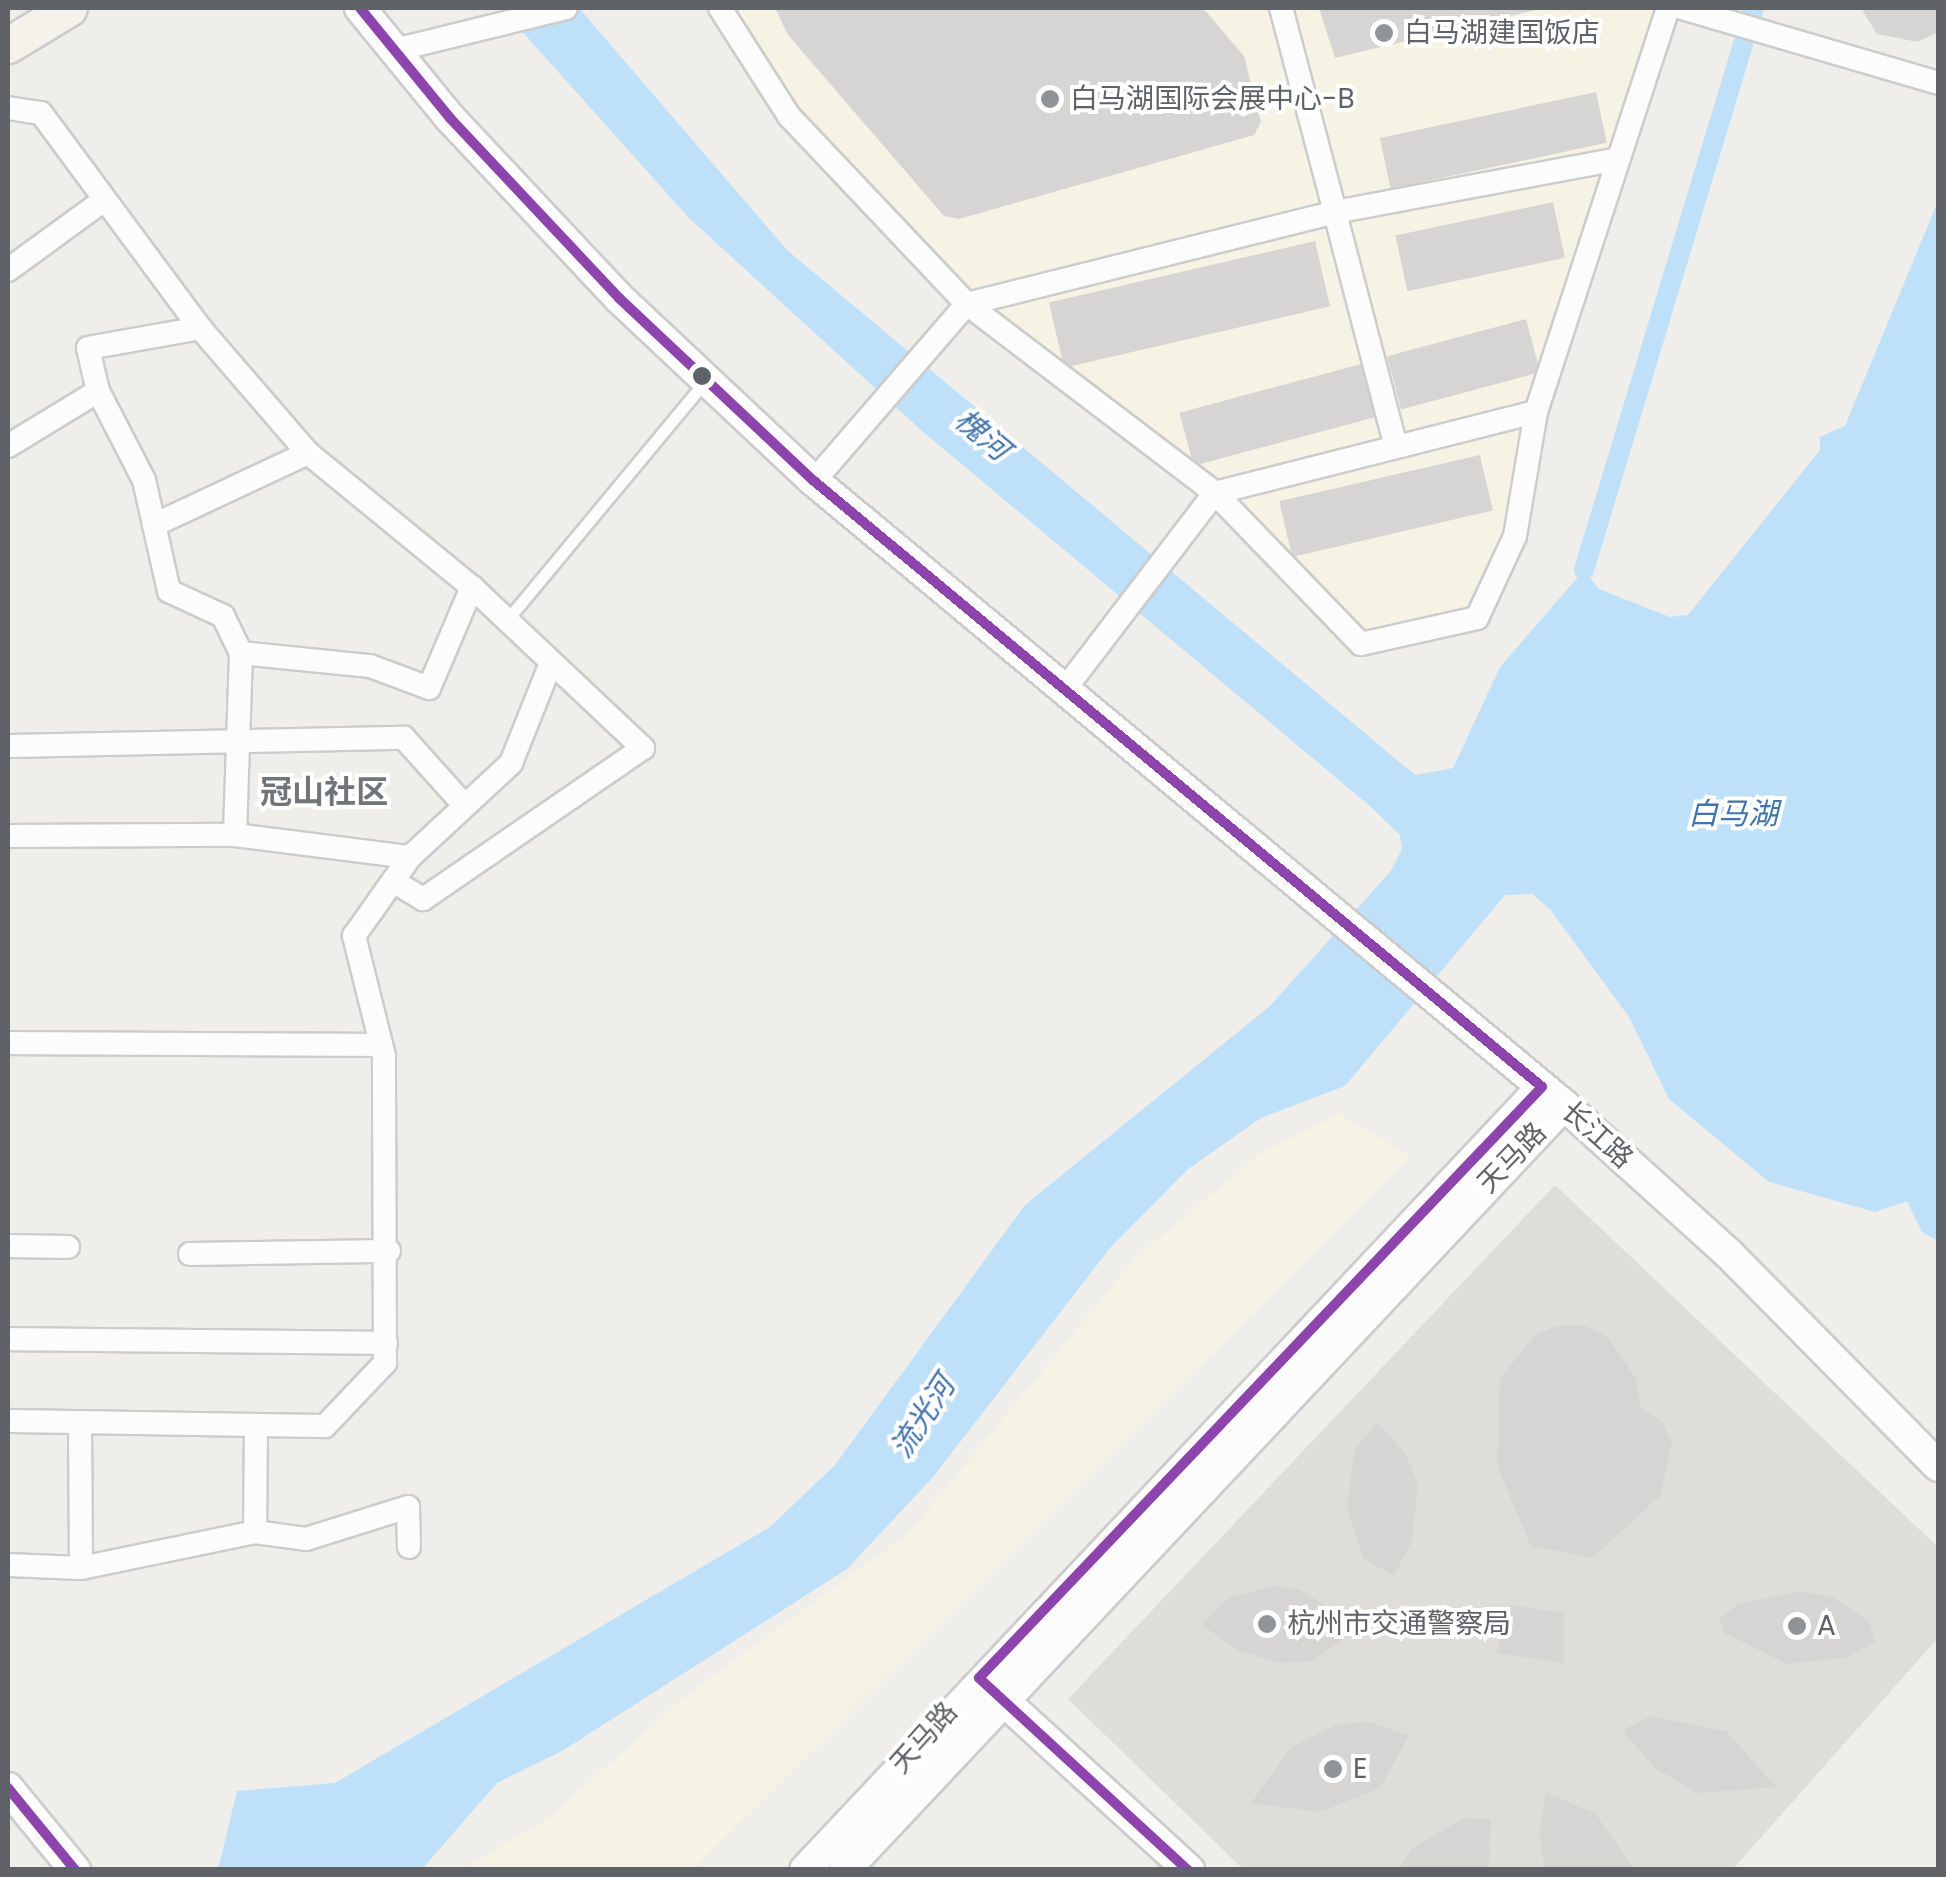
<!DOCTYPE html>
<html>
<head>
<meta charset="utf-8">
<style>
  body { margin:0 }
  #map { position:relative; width:1946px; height:1877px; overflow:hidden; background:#efeeea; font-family:Poppins,"Noto Sans SC",sans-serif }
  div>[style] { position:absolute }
  .commercial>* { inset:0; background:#f7f3e4 }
  .industrial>* { inset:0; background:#dfddda }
  .water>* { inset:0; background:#bfe0f9 }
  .canal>* { height:20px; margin:-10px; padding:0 10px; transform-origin:10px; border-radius:10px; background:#bfe0f9 }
  .building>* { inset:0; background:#d6d5d3; transform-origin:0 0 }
  .roads { filter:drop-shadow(2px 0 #cbcccc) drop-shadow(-2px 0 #cbcccc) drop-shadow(0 2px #cbcccc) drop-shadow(0 -2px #cbcccc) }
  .lane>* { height:11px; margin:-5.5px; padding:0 5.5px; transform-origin:5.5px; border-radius:5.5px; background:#fdfcfc }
  .street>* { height:22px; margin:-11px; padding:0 11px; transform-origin:11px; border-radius:11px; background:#fdfcfc }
  .secondary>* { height:30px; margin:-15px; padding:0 15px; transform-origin:15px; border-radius:15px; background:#fdfcfc }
  .primary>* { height:35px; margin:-17.5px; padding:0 17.5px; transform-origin:17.5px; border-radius:17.5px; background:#f4f2e9 }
  .bus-1>* { height:10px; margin:-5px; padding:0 5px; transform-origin:5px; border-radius:5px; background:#8e44ad }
  .dots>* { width:28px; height:28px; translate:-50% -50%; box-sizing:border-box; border:5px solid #fff; border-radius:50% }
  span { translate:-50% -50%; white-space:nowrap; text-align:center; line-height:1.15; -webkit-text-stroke:8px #fff; paint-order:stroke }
  .poi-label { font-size:28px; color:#5f6368 }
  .left { translate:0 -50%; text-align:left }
  .street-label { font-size:28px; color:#5f6368 }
  .water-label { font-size:30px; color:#4174aa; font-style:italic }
  .quarter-label { font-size:32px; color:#70757a; font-weight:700 }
  .frame { position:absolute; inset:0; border:10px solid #5f6368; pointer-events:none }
</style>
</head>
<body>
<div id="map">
  <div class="commercial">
    <i style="clip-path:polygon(720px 8px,1668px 8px,1536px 412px,1515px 536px,1477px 618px,1361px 644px,1215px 493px,967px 304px,789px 116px)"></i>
    <i style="clip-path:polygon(1340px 1114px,1410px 1157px,693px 1869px,465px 1869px,551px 1816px,690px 1693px,910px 1532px,1135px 1259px,1262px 1153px)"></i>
  </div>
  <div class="industrial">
    <i style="clip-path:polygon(1555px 1185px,1938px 1547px,1938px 1638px,1733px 1869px,1243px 1869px,1068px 1699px)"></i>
  </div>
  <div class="water">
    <i style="clip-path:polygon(501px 8px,579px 8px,787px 250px,1415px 775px,1453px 768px,1500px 667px,1584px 570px,1599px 589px,1670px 617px,1688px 615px,1820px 450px,1820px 437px,1845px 426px,1938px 201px,1938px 1241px,1922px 1232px,1907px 1201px,1875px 1212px,1769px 1182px,1669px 1099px,1629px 1017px,1550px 909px,1532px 894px,1505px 895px,1345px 1086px,1261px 1118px,1188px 1169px,1110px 1248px,933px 1477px,847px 1569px,562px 1751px,497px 1783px,422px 1869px,218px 1870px,237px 1791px,335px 1783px,770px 1527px,835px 1465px,1025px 1205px,1270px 1006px,1391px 871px,1402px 849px,1400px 835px,1371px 807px,921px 430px,689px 218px)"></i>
  </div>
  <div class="canal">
    <i style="left:1584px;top:570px;width:587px;rotate:-73.17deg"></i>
  </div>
  <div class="building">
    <i style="clip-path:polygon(775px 8px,1203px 8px,1244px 56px,1261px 122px,1254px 135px,959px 219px,944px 216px,788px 35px)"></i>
    <i style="clip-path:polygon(1319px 8px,1540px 8px,1540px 9px,1335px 58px)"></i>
    <i style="clip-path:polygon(1861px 8px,1938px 8px,1938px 32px,1918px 42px,1877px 34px)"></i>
    <i style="left:1596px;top:92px;width:52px;height:221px;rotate:78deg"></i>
    <i style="left:1553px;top:202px;width:57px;height:161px;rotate:78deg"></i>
    <i style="left:1315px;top:241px;width:67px;height:273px;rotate:77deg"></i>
    <i style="left:1526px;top:319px;width:55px;height:144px;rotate:75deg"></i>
    <i style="left:1361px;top:364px;width:55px;height:188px;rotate:75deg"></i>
    <i style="left:1480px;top:455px;width:57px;height:206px;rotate:77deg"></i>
    <i style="clip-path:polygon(1556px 1326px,1586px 1326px,1608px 1337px,1637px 1380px,1641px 1408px,1662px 1421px,1672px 1444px,1660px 1496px,1592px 1558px,1531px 1546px,1497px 1466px,1500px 1379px,1534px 1336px)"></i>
    <i style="clip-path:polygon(1378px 1422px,1407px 1456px,1418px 1486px,1412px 1541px,1394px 1576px,1363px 1558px,1347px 1506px,1354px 1450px)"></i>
    <i style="clip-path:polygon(1274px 1586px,1299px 1589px,1361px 1628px,1312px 1661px,1278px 1663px,1237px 1650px,1201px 1624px,1230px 1597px)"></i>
    <i style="clip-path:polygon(1801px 1591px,1832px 1597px,1869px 1621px,1875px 1642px,1844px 1658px,1787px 1664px,1724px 1633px,1719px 1619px,1738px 1604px)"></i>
    <i style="clip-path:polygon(1510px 1605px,1564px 1613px,1564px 1663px,1496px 1653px)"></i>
    <i style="clip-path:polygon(1651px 1716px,1726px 1731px,1776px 1787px,1697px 1793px,1655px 1768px,1622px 1730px)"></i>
    <i style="clip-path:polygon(1367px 1721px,1409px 1736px,1380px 1788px,1320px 1812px,1251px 1803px,1291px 1747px,1335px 1725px)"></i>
    <i style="clip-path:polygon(1546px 1793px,1595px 1813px,1635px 1870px,1545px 1870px,1539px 1833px)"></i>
    <i style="clip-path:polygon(1464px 1818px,1491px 1819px,1489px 1870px,1398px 1870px,1412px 1848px)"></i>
  </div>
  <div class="roads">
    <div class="lane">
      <i style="left:507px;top:620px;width:308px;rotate:-50.3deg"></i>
    </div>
    <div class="street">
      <i style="left:720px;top:8px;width:128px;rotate:57.4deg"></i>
      <i style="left:789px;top:116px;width:259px;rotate:46.6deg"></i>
      <i style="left:967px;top:304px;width:312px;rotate:37.3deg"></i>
      <i style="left:1215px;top:493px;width:210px;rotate:46deg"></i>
      <i style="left:1361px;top:644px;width:119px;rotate:-12.6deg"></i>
      <i style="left:1477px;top:618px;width:90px;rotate:-65.1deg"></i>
      <i style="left:1515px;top:536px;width:126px;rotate:-80.4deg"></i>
      <i style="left:1536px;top:412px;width:425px;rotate:-71.9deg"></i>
      <i style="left:1682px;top:8px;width:267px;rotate:16.3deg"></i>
      <i style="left:395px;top:50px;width:176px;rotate:-13.8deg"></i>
      <i style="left:8px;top:108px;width:33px;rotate:9deg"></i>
      <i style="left:41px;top:113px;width:267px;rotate:53.5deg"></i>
      <i style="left:200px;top:328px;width:165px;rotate:49.2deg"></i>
      <i style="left:308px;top:453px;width:212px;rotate:39.3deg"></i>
      <i style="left:472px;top:587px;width:235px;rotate:43.3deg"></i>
      <i style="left:643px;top:748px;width:267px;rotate:145.5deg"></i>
      <i style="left:423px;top:899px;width:35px;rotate:-149deg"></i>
      <i style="left:8px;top:270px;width:119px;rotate:-36.1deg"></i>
      <i style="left:98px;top:391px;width:100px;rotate:62.7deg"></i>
      <i style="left:144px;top:480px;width:114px;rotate:77.3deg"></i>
      <i style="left:169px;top:591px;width:60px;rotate:24.8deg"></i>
      <i style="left:223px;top:616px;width:41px;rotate:64.1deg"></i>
      <i style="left:241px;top:653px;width:182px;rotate:91.9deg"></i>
      <i style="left:8px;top:446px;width:105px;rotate:-31.4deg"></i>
      <i style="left:98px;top:391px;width:44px;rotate:-103.1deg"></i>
      <i style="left:88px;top:348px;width:114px;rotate:-10.1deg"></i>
      <i style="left:1396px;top:447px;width:243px;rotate:-104.6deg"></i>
      <i style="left:1335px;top:212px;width:288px;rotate:-10.6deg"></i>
      <i style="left:814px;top:481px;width:234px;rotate:-49.2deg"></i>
      <i style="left:967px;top:304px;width:379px;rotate:-14deg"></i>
      <i style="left:1335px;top:212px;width:211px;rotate:-104.8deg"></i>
      <i style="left:154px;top:525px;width:170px;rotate:-25.1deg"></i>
      <i style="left:241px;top:653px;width:130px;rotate:5.8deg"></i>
      <i style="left:370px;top:666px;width:63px;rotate:20.4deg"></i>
      <i style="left:429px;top:688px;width:110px;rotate:-66.9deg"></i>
      <i style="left:1068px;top:685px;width:242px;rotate:-52.6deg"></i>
      <i style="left:1215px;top:493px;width:331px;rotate:-14.2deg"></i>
      <i style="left:8px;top:746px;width:396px;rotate:-1.2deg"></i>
      <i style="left:404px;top:738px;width:91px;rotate:48.1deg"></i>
      <i style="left:8px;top:836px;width:227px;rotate:-0.3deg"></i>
      <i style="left:235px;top:835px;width:176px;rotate:7.2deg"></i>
      <i style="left:8px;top:1043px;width:373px;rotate:0.3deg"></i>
      <i style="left:8px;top:1246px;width:60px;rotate:1deg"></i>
      <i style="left:190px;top:1254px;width:199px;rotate:-0.9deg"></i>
      <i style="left:8px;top:1339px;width:378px;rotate:0.6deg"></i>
      <i style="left:8px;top:1421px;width:317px;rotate:0.9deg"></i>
      <i style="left:325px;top:1426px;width:87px;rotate:-46.4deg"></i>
      <i style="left:385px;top:1363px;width:307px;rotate:-90.2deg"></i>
      <i style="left:384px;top:1056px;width:124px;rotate:-104deg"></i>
      <i style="left:354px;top:936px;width:97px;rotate:-54.7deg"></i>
      <i style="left:410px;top:857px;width:138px;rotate:-42.9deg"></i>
      <i style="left:511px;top:763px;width:108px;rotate:-68.2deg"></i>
      <i style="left:80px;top:1422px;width:146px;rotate:89.6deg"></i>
      <i style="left:81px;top:1568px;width:178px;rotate:-11.7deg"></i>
      <i style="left:256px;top:1425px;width:107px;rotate:90.5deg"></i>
      <i style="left:255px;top:1532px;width:51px;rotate:7.8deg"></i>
      <i style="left:306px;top:1539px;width:107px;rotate:-17.4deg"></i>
      <i style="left:408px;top:1507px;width:40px;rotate:88.6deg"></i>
      <i style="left:8px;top:1565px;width:73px;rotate:2.4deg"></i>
    </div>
    <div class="secondary">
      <i style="left:360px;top:8px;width:142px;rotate:50.7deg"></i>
      <i style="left:450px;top:118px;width:247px;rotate:46.8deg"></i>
      <i style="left:619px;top:298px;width:267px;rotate:43.2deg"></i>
      <i style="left:814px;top:481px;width:976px;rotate:39.76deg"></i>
      <i style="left:1564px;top:1105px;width:221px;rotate:42.1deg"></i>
      <i style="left:1728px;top:1253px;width:299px;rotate:45.4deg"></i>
      <i style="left:992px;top:1690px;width:267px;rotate:42.4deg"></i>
      <i style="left:8px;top:1788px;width:106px;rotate:50.7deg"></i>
      <i style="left:805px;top:1870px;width:1075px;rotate:-46.73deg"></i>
      <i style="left:845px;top:1870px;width:1050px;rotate:-46.78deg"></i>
    </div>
    <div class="primary">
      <i style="left:8px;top:45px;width:71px;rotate:-31.2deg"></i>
    </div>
  </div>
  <div class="bus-1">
    <i style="left:360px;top:8px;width:142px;rotate:50.7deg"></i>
    <i style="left:450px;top:118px;width:247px;rotate:46.8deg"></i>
    <i style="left:619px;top:298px;width:267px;rotate:43.2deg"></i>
    <i style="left:814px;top:481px;width:947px;rotate:39.77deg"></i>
    <i style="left:979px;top:1678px;width:816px;rotate:-46.39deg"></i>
    <i style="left:979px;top:1678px;width:284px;rotate:42.6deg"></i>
    <i style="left:8px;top:1788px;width:106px;rotate:50.7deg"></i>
  </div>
  <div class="dots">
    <i style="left:1384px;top:33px;background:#919496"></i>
    <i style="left:1050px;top:99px;background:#919496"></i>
    <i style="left:702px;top:376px;background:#5f6368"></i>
    <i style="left:1267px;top:1624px;background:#919496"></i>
    <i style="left:1797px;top:1626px;background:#919496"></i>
    <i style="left:1333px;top:1769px;background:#919496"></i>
  </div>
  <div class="poi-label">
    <span class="left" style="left:1404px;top:33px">白马湖建国饭店</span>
    <span class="left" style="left:1070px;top:99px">白马湖国际会展中心-B</span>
    <span class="left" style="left:1287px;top:1624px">杭州市交通警察局</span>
    <span class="left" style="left:1817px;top:1626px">A</span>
    <span class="left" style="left:1353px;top:1769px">E</span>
  </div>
  <div class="street-label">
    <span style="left:1597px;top:1135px;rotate:42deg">长江路</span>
    <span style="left:1512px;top:1158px;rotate:-46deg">天马路</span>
    <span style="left:924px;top:1738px;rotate:-48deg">天马路</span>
  </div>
  <div class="water-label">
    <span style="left:982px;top:435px;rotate:40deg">槐河</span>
    <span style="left:1733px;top:814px">白马湖</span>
    <span style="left:923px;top:1417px;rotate:-57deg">流光河</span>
  </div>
  <div class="quarter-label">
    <span style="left:324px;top:792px">冠山社区</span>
  </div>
  <div class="frame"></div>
</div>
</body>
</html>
